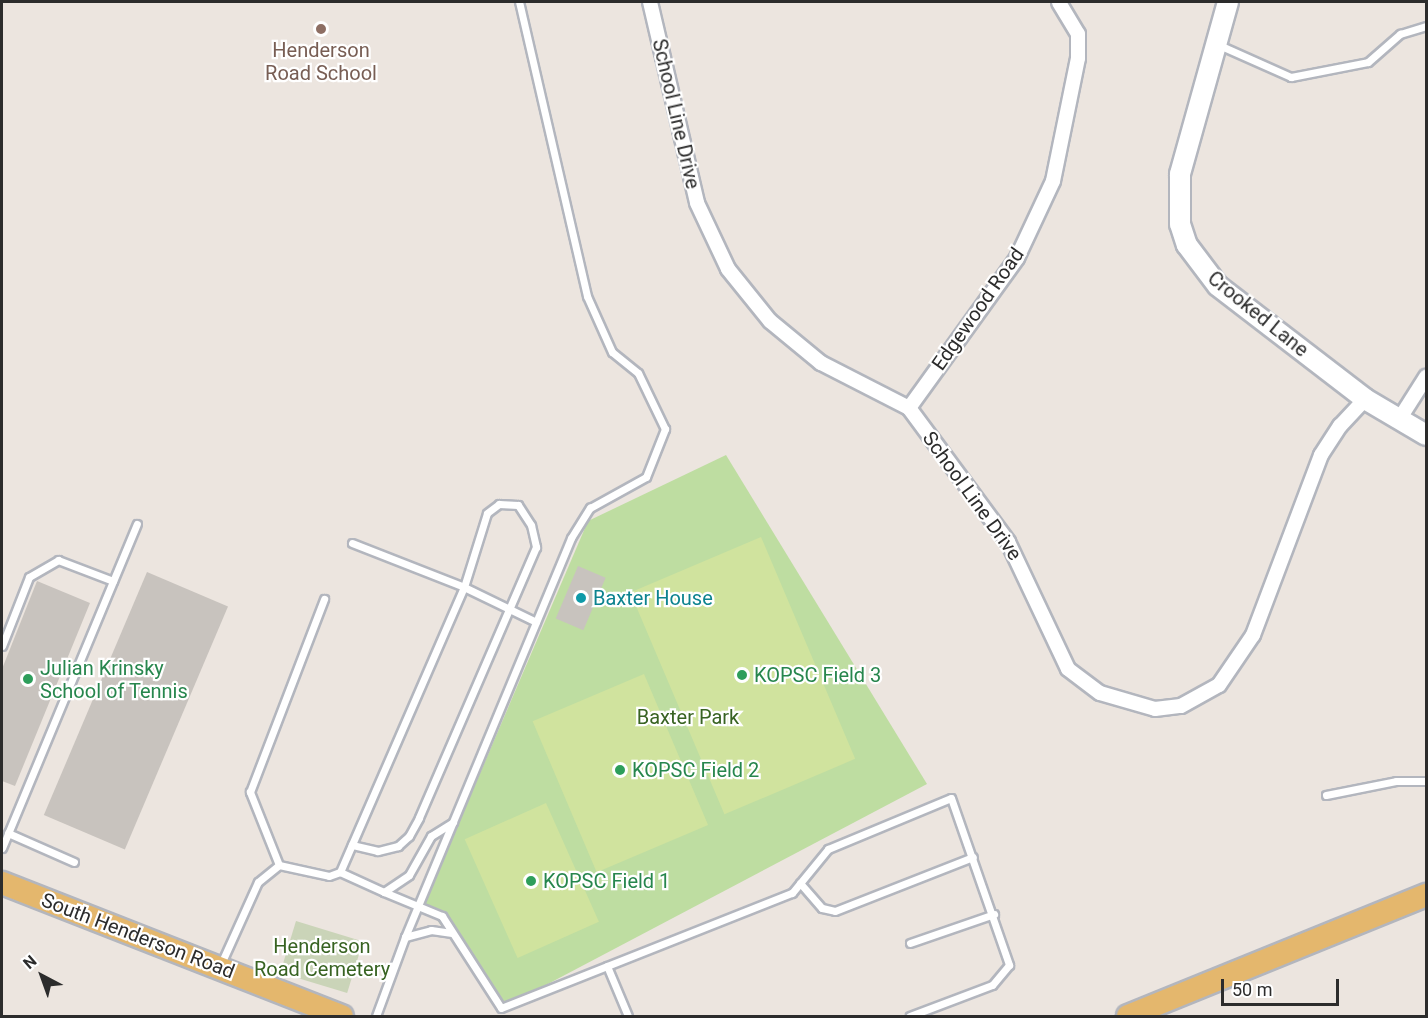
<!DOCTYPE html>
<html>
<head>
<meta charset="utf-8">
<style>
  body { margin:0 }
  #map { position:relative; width:1428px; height:1018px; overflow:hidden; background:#ece5df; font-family:Roboto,sans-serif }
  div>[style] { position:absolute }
  .green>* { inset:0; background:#bedda1 }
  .cemetery>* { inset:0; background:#cad4b8; transform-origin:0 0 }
  .pitch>* { inset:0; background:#d0e39e; transform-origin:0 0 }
  .building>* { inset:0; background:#c8c3be; transform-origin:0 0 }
  .roads { filter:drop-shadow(2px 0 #b3b6be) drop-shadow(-2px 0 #b3b6be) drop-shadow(0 2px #b3b6be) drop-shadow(0 -2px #b3b6be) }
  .lane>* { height:7px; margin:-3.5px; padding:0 3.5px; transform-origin:3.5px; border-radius:3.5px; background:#fff }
  .street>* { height:14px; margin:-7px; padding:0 7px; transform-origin:7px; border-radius:7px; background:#fff }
  .secondary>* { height:20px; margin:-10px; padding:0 10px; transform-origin:10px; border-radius:10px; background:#fff }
  .primary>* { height:22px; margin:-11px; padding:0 11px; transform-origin:11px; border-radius:11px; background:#e4b76d }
  .dots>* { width:16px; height:16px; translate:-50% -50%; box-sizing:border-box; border:3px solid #fff; border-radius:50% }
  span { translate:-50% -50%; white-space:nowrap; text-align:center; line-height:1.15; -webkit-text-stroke:4.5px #fff; paint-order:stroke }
  .education-label { font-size:20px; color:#785e54 }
  .street-label { font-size:20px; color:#2c2c2c }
  .culture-label { font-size:20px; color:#0d838f }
  .left { translate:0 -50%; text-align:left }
  .leisure-label { font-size:20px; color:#27864d }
  .park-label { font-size:20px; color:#386322 }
  .frame { position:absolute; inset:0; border:3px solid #2c2c2c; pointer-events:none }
  .north { position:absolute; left:12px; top:946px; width:60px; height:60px; -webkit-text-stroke:4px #fff; paint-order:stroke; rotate:319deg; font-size:16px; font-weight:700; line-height:24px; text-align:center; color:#2c2c2c }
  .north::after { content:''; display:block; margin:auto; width:21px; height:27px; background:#2c2c2c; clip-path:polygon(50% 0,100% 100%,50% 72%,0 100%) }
  .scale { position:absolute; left:1221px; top:979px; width:118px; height:27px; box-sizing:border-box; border:3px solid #2c2c2c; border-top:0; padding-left:8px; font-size:18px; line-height:21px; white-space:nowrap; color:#2c2c2c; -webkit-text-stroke:4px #fff; paint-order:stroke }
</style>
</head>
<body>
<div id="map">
  <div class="green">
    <i style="clip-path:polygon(726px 455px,927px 784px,506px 1006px,424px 904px,588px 521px)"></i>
  </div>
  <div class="cemetery">
    <i style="left:296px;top:921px;width:70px;height:54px;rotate:17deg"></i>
  </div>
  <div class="pitch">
    <i style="left:761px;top:537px;width:241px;height:142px;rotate:67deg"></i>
    <i style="left:644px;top:674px;width:164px;height:121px;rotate:67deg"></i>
    <i style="left:546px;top:803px;width:130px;height:89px;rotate:66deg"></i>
  </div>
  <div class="building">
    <i style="left:578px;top:566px;width:30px;height:57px;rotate:23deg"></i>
    <i style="left:147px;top:572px;width:88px;height:264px;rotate:23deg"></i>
    <i style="clip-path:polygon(37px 581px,90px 603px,15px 786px,2px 781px,2px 669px)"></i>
  </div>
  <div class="roads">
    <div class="lane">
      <i style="left:1219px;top:45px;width:79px;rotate:24deg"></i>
      <i style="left:1291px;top:77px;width:78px;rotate:-11deg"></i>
      <i style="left:1368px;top:62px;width:43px;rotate:-41.2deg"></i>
      <i style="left:1400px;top:34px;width:27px;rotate:-17deg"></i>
      <i style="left:352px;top:543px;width:120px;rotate:21.4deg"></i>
      <i style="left:464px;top:587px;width:80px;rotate:25.9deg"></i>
      <i style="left:2px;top:646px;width:74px;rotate:-68.6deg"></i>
      <i style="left:29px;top:577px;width:34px;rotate:-30deg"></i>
      <i style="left:58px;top:560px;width:59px;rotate:20.9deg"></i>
      <i style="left:1326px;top:795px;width:71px;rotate:-11.3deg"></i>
      <i style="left:1396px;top:781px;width:30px"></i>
      <i style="left:8px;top:833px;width:72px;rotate:23.7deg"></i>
      <i style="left:2px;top:848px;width:351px;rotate:-67.4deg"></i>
      <i style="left:279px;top:865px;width:51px;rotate:12.4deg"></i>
      <i style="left:329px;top:876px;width:12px;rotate:-20deg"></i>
      <i style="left:340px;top:872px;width:311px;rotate:-66.5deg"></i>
      <i style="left:464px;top:587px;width:77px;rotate:-72.7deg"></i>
      <i style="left:487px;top:513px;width:15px;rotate:-37deg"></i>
      <i style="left:499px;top:504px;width:19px;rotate:3deg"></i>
      <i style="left:518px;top:505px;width:24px;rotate:57deg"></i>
      <i style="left:531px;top:525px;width:23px;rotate:77deg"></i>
      <i style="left:536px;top:547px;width:295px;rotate:113.4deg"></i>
      <i style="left:419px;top:818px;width:21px;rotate:119deg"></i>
      <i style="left:409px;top:836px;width:15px;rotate:138deg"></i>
      <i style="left:398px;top:846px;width:21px;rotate:166deg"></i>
      <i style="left:378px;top:851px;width:27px;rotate:-167deg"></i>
      <i style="left:340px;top:872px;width:48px;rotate:24.4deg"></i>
      <i style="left:384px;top:892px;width:30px;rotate:-34deg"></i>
      <i style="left:409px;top:875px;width:45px;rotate:-60.6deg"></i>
      <i style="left:431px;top:836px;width:26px;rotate:-32deg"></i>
      <i style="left:800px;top:883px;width:33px;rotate:49deg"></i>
      <i style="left:822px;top:908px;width:13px;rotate:13deg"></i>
      <i style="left:835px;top:911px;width:148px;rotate:-21.4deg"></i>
      <i style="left:384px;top:892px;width:63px;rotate:22.5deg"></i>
      <i style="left:442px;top:916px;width:109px;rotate:57.3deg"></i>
      <i style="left:501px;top:1008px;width:313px;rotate:-21.6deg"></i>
      <i style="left:792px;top:893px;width:57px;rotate:-50.7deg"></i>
      <i style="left:828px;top:849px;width:133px;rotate:-22.5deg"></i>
      <i style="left:951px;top:798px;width:177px;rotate:70.8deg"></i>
      <i style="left:1009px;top:965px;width:26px;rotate:130deg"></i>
      <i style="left:992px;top:985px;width:88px;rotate:159.3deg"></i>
      <i style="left:405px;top:937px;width:27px;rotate:-15deg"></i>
      <i style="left:431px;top:930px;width:21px;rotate:8deg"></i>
      <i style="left:910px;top:943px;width:89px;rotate:-19deg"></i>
      <i style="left:220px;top:966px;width:92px;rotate:-65.7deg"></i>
      <i style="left:258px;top:882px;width:27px;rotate:-39deg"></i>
      <i style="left:279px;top:865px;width:79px;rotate:-111.7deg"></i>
      <i style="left:250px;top:792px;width:207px;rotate:-69deg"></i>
      <i style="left:607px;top:966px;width:54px;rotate:67.2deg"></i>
      <i style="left:376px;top:1016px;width:84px;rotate:-69.8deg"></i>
      <i style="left:405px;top:937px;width:432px;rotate:-67.4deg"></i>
      <i style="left:571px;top:538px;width:36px;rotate:-58deg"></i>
      <i style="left:590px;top:508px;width:64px;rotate:-29deg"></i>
      <i style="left:646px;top:477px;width:52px;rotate:-68.4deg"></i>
      <i style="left:665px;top:429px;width:62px;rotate:-115.7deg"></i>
      <i style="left:638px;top:373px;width:33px;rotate:-141deg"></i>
      <i style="left:612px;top:352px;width:61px;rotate:-114.1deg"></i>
      <i style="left:587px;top:296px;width:302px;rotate:-103deg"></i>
    </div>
    <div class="street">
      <i style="left:650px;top:2px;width:206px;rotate:76.8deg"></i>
      <i style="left:697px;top:203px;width:73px;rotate:64.8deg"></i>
      <i style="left:728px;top:269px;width:67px;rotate:51.1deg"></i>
      <i style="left:770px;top:321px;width:66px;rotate:39.5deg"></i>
      <i style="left:821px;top:363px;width:99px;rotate:27.1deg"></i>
      <i style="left:909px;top:408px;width:167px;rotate:53.5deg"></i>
      <i style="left:1008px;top:542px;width:140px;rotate:64.7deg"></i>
      <i style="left:1068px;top:669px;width:40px;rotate:37deg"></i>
      <i style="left:1100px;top:693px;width:57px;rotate:16.2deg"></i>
      <i style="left:1155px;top:709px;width:26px;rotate:-7deg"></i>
      <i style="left:1181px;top:706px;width:43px;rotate:-28.9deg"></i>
      <i style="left:1219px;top:685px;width:60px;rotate:-55.8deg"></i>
      <i style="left:1253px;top:635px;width:192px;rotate:-69.3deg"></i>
      <i style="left:1321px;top:455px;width:35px;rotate:-57deg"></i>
      <i style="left:1340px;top:426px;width:37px;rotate:-47deg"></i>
      <i style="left:909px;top:408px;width:185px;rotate:-54.2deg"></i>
      <i style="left:1017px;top:258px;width:85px;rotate:-64.9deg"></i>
      <i style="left:1053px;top:181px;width:126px;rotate:-78.5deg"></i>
      <i style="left:1078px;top:58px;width:24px;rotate:-90deg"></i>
      <i style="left:1078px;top:34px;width:37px;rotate:-121deg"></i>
      <i style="left:1400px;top:418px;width:49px;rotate:-57.6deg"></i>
    </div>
    <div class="secondary">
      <i style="left:1228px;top:2px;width:179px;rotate:105.6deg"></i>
      <i style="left:1180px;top:174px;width:50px;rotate:90deg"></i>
      <i style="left:1180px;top:224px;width:22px;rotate:72deg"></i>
      <i style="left:1187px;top:245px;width:51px;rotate:52.9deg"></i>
      <i style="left:1218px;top:286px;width:185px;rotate:37.5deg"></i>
      <i style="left:1365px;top:399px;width:71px;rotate:30.5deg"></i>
    </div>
    <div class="primary">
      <i style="left:2px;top:883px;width:365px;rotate:21.4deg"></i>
      <i style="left:1128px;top:1016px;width:322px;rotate:-22.1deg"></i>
    </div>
  </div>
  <div class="dots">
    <i style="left:321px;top:29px;background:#8d6e63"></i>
    <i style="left:581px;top:598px;background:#0f9aa8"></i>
    <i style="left:742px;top:675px;background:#2e9e5b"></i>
    <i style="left:28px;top:679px;background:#2e9e5b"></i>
    <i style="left:620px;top:770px;background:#2e9e5b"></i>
    <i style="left:531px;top:881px;background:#2e9e5b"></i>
  </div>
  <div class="education-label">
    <span style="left:321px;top:62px">Henderson<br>Road School</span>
  </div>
  <div class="street-label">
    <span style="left:676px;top:114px;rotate:77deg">School Line Drive</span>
    <span style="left:978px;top:309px;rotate:-55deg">Edgewood Road</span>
    <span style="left:1258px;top:314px;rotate:39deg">Crooked Lane</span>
    <span style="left:972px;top:496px;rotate:54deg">School Line Drive</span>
    <span style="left:138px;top:936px;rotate:21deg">South Henderson Road</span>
  </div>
  <div class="culture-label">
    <span class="left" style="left:593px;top:598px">Baxter House</span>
  </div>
  <div class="leisure-label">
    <span class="left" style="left:40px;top:680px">Julian Krinsky<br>School of Tennis</span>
    <span class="left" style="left:754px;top:675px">KOPSC Field 3</span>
    <span class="left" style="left:632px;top:770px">KOPSC Field 2</span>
    <span class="left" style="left:543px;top:881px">KOPSC Field 1</span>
  </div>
  <div class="park-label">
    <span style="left:688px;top:717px">Baxter Park</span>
    <span style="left:322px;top:958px">Henderson<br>Road Cemetery</span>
  </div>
  <div class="frame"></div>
  <div class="north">N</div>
  <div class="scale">50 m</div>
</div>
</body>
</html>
